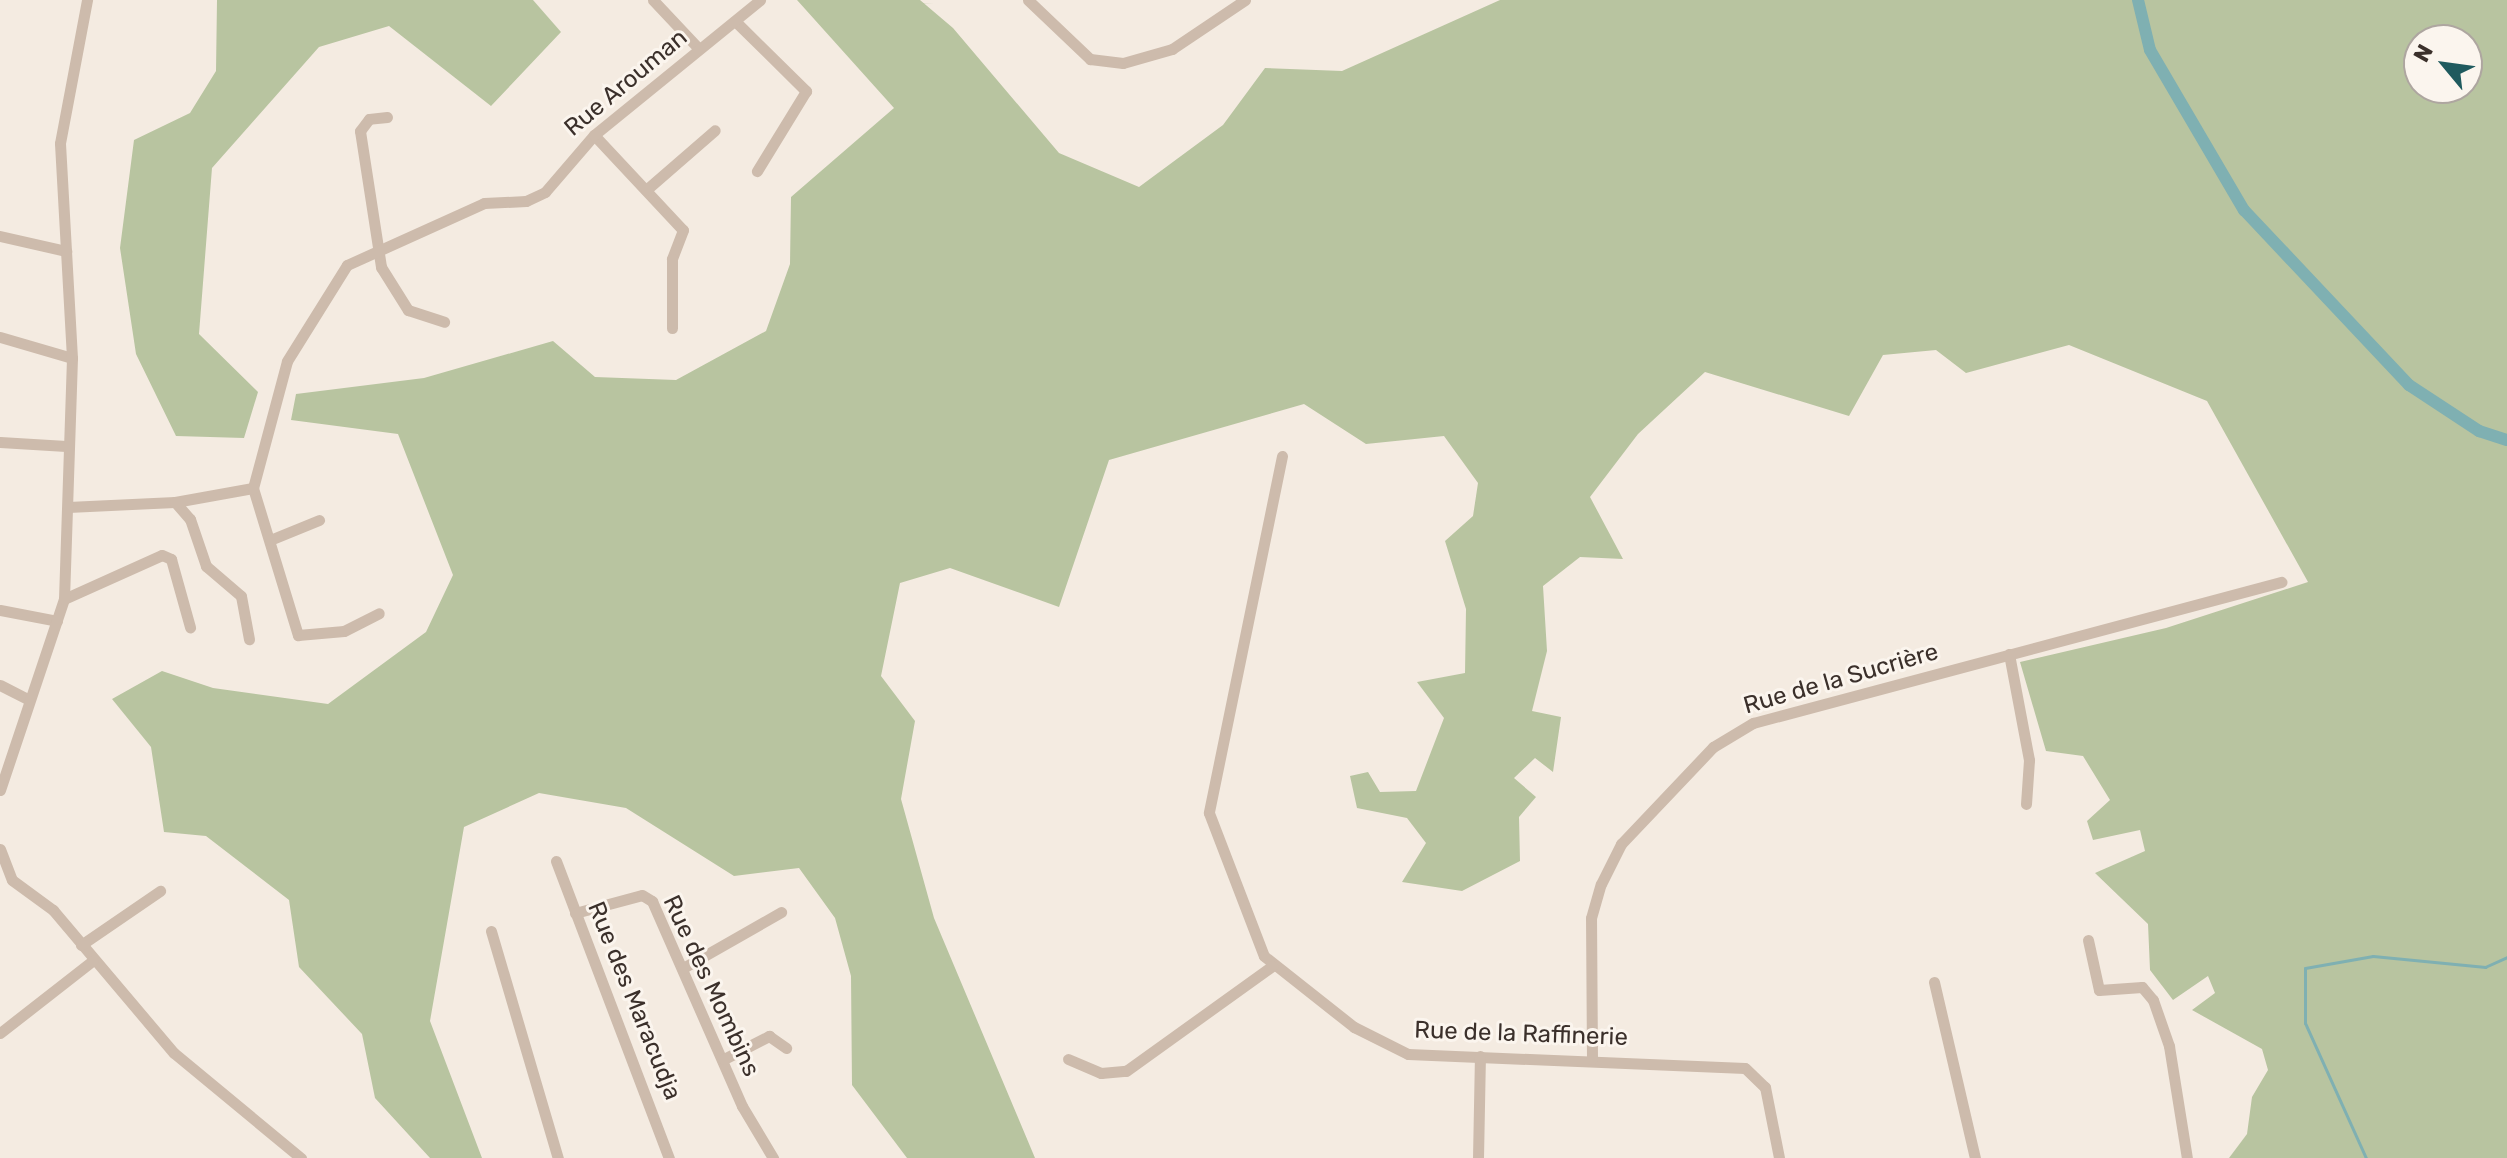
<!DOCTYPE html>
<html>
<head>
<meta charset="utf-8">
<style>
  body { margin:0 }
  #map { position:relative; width:2507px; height:1158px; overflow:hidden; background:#f4ebe1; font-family:Rubik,sans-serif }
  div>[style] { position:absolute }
  .green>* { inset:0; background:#b8c4a0 }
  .stream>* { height:3px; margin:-1.5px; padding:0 1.5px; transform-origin:1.5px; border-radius:1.5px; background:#7fb0b2 }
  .canal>* { height:12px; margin:-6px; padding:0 6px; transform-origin:6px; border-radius:6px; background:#7fb0b2 }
  .street>* { height:11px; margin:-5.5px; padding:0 5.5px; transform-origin:5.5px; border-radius:5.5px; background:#cdbbac }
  span { translate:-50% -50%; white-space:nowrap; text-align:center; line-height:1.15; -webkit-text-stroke:6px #fbf5ee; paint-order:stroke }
  .street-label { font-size:24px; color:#3b302b }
  .north { position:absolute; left:2403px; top:24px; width:80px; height:80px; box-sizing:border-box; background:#fbf5ee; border:2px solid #aea6a0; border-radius:50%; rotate:299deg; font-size:22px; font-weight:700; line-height:32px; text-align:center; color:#3b302b }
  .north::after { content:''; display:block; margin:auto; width:28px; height:36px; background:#1f5a5e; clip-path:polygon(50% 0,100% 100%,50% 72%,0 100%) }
</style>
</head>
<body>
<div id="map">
  <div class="green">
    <i style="clip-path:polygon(217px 0,533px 0,561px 32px,491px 106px,389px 26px,319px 47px,212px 168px,199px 334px,258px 392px,244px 438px,176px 436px,136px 354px,120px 248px,134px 140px,190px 113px,216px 71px)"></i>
    <i style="clip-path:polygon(evenodd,797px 0,920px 0,953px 28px,1059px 153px,1139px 187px,1223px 125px,1265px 68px,1342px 71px,1500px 0,2507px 0,2507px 1158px,2229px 1158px,2247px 1134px,2252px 1097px,2268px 1070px,2262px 1049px,2192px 1010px,2215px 993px,2208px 976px,2173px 1000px,2150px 970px,2148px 924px,2095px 873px,2145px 851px,2140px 830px,2093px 840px,2087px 821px,2110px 800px,2083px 756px,2046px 751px,2020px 662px,2166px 628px,2308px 582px,2207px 401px,2069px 345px,1966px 373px,1936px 350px,1883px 355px,1849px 416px,1705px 372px,1638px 434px,1590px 497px,1623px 559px,1580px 557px,1543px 586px,1547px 651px,1532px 711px,1561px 717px,1553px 772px,1535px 758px,1514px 778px,1536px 797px,1519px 817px,1520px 861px,1462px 891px,1402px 882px,1426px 843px,1407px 818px,1357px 808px,1350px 776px,1368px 772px,1380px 792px,1416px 791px,1444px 718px,1417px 682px,1465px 673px,1466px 609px,1445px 541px,1473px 516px,1478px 483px,1444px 436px,1366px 444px,1304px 404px,1109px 460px,1059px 607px,950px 568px,900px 583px,881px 676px,915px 721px,901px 799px,934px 918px,1035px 1158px,907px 1158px,852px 1085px,851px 976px,835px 918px,799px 868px,734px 876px,626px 808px,539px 793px,464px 827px,430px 1021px,482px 1158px,430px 1158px,375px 1098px,362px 1034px,299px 967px,289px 900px,206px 836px,164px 832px,151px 747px,112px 699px,162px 671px,213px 688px,328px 704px,426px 632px,453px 575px,398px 434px,291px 420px,296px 394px,424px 378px,553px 341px,595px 377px,676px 380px,766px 331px,790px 264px,791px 197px,894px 108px,797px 0,2467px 40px,2467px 88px,2419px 88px,2419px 40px,2467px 40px)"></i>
  </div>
  <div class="stream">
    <i style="left:2366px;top:1158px;width:148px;rotate:-114.3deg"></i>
    <i style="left:2305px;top:1023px;width:55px;rotate:-90deg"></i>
    <i style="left:2305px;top:968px;width:69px;rotate:-10deg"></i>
    <i style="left:2373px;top:956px;width:113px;rotate:5.6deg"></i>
    <i style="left:2485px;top:967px;width:24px;rotate:-24deg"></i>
  </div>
  <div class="canal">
    <i style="left:2138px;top:0;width:51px;rotate:76.5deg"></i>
    <i style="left:2150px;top:50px;width:186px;rotate:59.6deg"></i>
    <i style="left:2244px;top:210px;width:241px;rotate:46.7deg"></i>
    <i style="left:2409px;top:385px;width:84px;rotate:33.3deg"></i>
    <i style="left:2479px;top:431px;width:29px;rotate:18deg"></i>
  </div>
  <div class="street">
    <i style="left:653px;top:0;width:67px;rotate:46.8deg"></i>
    <i style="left:1028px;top:0;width:86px;rotate:43.6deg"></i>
    <i style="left:1090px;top:59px;width:33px;rotate:7deg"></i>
    <i style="left:1123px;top:63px;width:51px;rotate:-15.9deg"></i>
    <i style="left:1172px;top:49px;width:88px;rotate:-33.9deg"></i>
    <i style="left:735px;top:21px;width:100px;rotate:44.6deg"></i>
    <i style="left:806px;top:91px;width:94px;rotate:121.5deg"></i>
    <i style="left:387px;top:117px;width:18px;rotate:174deg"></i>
    <i style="left:369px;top:119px;width:15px;rotate:127deg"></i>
    <i style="left:360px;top:131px;width:138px;rotate:81.2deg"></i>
    <i style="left:381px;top:267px;width:51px;rotate:57.9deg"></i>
    <i style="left:408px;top:310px;width:38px;rotate:18deg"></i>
    <i style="left:594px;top:135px;width:130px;rotate:46.9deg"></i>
    <i style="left:683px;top:230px;width:31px;rotate:111deg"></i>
    <i style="left:672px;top:259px;width:69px;rotate:90deg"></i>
    <i style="left:646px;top:190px;width:91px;rotate:-41deg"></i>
    <i style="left:0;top:236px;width:68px;rotate:12.8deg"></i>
    <i style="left:0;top:337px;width:75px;rotate:16.3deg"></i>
    <i style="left:0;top:442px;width:66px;rotate:3.5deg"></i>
    <i style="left:1282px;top:456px;width:364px;rotate:101.6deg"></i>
    <i style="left:1209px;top:813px;width:153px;rotate:69deg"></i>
    <i style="left:1264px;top:956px;width:115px;rotate:38.3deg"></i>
    <i style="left:1354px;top:1027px;width:60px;rotate:26.6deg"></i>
    <i style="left:1408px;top:1054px;width:337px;rotate:2.4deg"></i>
    <i style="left:1745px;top:1068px;width:28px;rotate:44deg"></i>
    <i style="left:1765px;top:1087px;width:72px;rotate:78.8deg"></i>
    <i style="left:253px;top:488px;width:154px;rotate:73deg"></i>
    <i style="left:298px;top:635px;width:46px;rotate:-5deg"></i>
    <i style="left:344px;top:631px;width:39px;rotate:-27deg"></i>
    <i style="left:175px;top:502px;width:23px;rotate:49deg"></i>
    <i style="left:190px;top:519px;width:50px;rotate:71.2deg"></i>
    <i style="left:206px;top:566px;width:46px;rotate:40.6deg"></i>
    <i style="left:241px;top:596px;width:44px;rotate:79.5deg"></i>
    <i style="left:68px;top:507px;width:107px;rotate:-2.7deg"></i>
    <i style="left:175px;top:502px;width:79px;rotate:-10.2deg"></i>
    <i style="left:253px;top:488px;width:131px;rotate:-75deg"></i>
    <i style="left:287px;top:361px;width:113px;rotate:-58deg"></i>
    <i style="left:347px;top:265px;width:150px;rotate:-24.3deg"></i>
    <i style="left:484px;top:203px;width:42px;rotate:-2.7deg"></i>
    <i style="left:526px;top:201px;width:21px;rotate:-25deg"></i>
    <i style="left:545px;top:192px;width:75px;rotate:-49.3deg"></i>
    <i style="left:594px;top:135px;width:214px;rotate:-39.1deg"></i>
    <i style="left:270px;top:540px;width:53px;rotate:-22.2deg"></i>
    <i style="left:64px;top:599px;width:107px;rotate:-24.2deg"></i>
    <i style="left:162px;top:555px;width:10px;rotate:24deg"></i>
    <i style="left:171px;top:559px;width:71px;rotate:74.4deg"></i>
    <i style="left:0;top:610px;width:58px;rotate:10.9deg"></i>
    <i style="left:2009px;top:654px;width:108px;rotate:79.3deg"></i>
    <i style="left:2029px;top:760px;width:44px;rotate:93.9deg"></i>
    <i style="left:0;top:685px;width:30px;rotate:27deg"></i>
    <i style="left:0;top:790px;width:201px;rotate:-71.5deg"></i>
    <i style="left:64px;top:599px;width:241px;rotate:-88.1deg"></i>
    <i style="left:72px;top:358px;width:215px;rotate:-93.2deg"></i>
    <i style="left:60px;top:143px;width:146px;rotate:-79.3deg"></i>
    <i style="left:0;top:849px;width:33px;rotate:69deg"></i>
    <i style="left:12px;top:880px;width:51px;rotate:36.2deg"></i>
    <i style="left:53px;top:910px;width:187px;rotate:49.8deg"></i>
    <i style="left:174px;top:1053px;width:165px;rotate:39.6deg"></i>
    <i style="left:556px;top:861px;width:318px;rotate:69.2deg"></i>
    <i style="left:575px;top:913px;width:69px;rotate:-15deg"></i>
    <i style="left:642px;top:895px;width:12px;rotate:31deg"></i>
    <i style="left:652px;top:901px;width:224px;rotate:66.3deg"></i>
    <i style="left:742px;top:1106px;width:61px;rotate:59.2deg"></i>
    <i style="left:491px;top:931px;width:237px;rotate:73.6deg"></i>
    <i style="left:2088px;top:940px;width:51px;rotate:77.6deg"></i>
    <i style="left:2099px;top:990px;width:43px;rotate:-4deg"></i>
    <i style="left:2142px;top:987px;width:17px;rotate:50deg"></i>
    <i style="left:2153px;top:1000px;width:49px;rotate:70.8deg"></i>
    <i style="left:2169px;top:1046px;width:113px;rotate:80.9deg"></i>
    <i style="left:81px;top:945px;width:96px;rotate:-34.4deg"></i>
    <i style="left:683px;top:968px;width:113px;rotate:-29.7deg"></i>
    <i style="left:1934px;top:982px;width:181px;rotate:76.9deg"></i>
    <i style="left:0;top:1033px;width:117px;rotate:-38deg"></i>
    <i style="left:724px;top:1059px;width:51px;rotate:-27.1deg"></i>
    <i style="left:769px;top:1036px;width:21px;rotate:35deg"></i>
    <i style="left:1068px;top:1059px;width:36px;rotate:23deg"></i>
    <i style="left:1101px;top:1073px;width:25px;rotate:-5deg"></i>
    <i style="left:1126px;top:1071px;width:180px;rotate:-35.7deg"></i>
    <i style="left:1592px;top:1059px;width:141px;rotate:-90.4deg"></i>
    <i style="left:1591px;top:918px;width:35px;rotate:-74deg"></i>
    <i style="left:1601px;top:884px;width:45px;rotate:-63.4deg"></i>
    <i style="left:1621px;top:844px;width:134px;rotate:-46.5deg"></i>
    <i style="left:1713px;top:747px;width:47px;rotate:-31deg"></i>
    <i style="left:1753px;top:723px;width:547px;rotate:-14.95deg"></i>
    <i style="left:1478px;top:1158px;width:102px;rotate:-88.9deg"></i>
  </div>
  <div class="street-label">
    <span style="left:626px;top:83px;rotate:-40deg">Rue Arouman</span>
    <span style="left:1841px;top:679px;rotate:-16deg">Rue de la Sucrière</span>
    <span style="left:711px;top:986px;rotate:65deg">Rue des Mombins</span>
    <span style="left:634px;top:1001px;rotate:68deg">Rue des Maracudja</span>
    <span style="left:1521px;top:1034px;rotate:2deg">Rue de la Raffinerie</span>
  </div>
  <div class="north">N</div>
</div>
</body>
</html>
